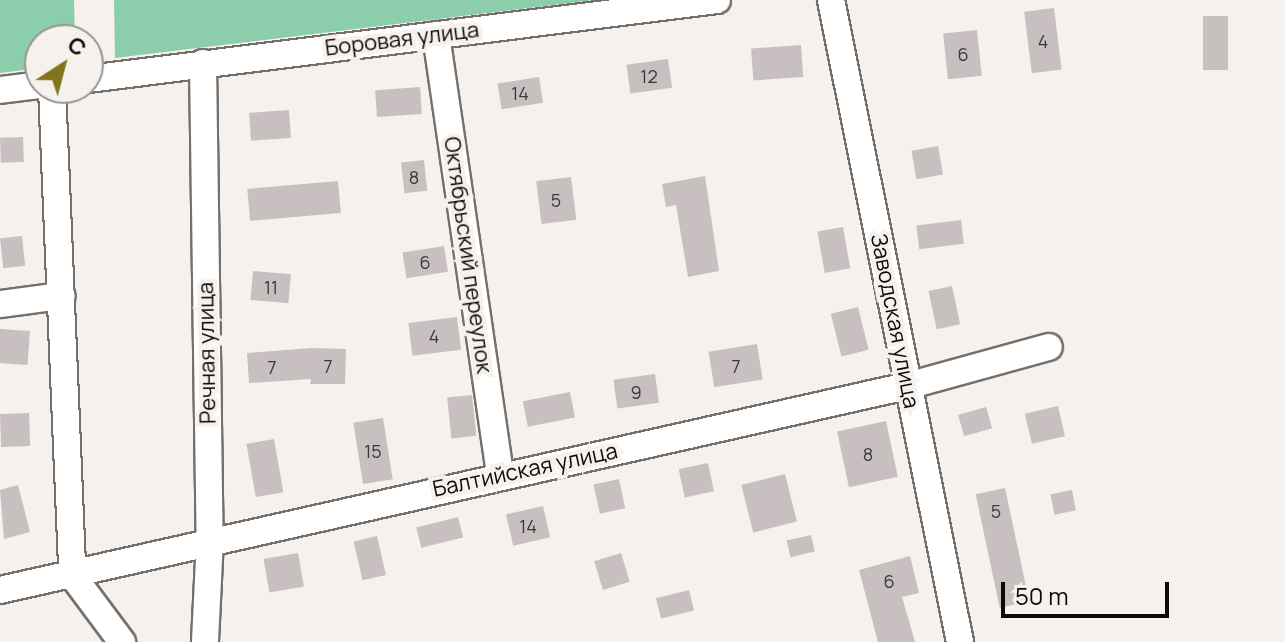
<!DOCTYPE html>
<html>
<head>
<meta charset="utf-8">
<style>
  body { margin:0 }
  #map { position:relative; width:1285px; height:642px; overflow:hidden; background:#f6f1ec; font-family:Manrope,sans-serif }
  div>[style] { position:absolute }
  .forest>* { inset:0; background:#8ccdab }
  .building>* { inset:0; background:#c8c0c0; transform-origin:0 0 }
  .roads { filter:drop-shadow(2px 0 #75706c) drop-shadow(-2px 0 #75706c) drop-shadow(0 2px #75706c) drop-shadow(0 -2px #75706c) }
  .minor>* { height:26px; margin:-13px; padding:0 13px; transform-origin:13px; border-radius:13px; background:#fff }
  span { translate:-50% -50%; white-space:nowrap; text-align:center; line-height:1.15; -webkit-text-stroke:8px #f6f1ec; paint-order:stroke }
  .number-label { font-size:18px; color:#3c3838 }
  .number-label span { -webkit-text-stroke-width:0 }
  .street-label { font-size:22px; color:#0d0b0a }
  .north { position:absolute; left:24px; top:24px; width:80px; height:80px; box-sizing:border-box; background:#f6f1ec; border:2px solid #999592; border-radius:50%; rotate:36deg; font-size:22px; font-weight:700; line-height:32px; text-align:center; color:#0d0b0a }
  .north::after { content:''; display:block; margin:auto; width:28px; height:36px; background:#807518; clip-path:polygon(50% 0,100% 100%,50% 72%,0 100%) }
  .scale { position:absolute; left:1001px; top:582px; width:168px; height:36px; box-sizing:border-box; border:4px solid #0d0b0a; border-top:0; padding-left:10px; font-size:24px; line-height:28px; white-space:nowrap; color:#0d0b0a; -webkit-text-stroke:6px #f6f1ec; paint-order:stroke }
</style>
</head>
<body>
<div id="map">
  <div class="forest">
    <i style="clip-path:polygon(0 0,74px 0,75px 40px,40px 40px,40px 68px,0 73px)"></i>
    <i style="clip-path:polygon(114px 0,595px 0,115px 58px)"></i>
  </div>
  <div class="building">
    <i style="left:1054px;top:8px;width:62px;height:30px;rotate:83deg"></i>
    <i style="left:1203px;top:16px;width:25px;height:54px"></i>
    <i style="left:977px;top:30px;width:46px;height:34px;rotate:84deg"></i>
    <i style="left:801px;top:45px;width:32px;height:50px;rotate:86deg"></i>
    <i style="left:668px;top:59px;width:29px;height:42px;rotate:82deg"></i>
    <i style="left:539px;top:77px;width:26px;height:42px;rotate:81deg"></i>
    <i style="left:420px;top:87px;width:27px;height:45px;rotate:86deg"></i>
    <i style="left:289px;top:110px;width:28px;height:40px;rotate:86deg"></i>
    <i style="left:23px;top:137px;width:25px;height:23px;rotate:88deg"></i>
    <i style="left:938px;top:146px;width:29px;height:27px;rotate:80deg"></i>
    <i style="left:424px;top:160px;width:31px;height:23px;rotate:84deg"></i>
    <i style="clip-path:polygon(705px 176px,719px 271px,688px 277px,676px 205px,666px 207px,662px 184px)"></i>
    <i style="left:571px;top:177px;width:43px;height:35px;rotate:83deg"></i>
    <i style="left:338px;top:181px;width:32px;height:91px;rotate:85deg"></i>
    <i style="left:961px;top:220px;width:24px;height:45px;rotate:83deg"></i>
    <i style="left:843px;top:227px;width:42px;height:26px;rotate:80deg"></i>
    <i style="left:22px;top:236px;width:30px;height:22px;rotate:84deg"></i>
    <i style="left:444px;top:246px;width:26px;height:42px;rotate:81deg"></i>
    <i style="left:253px;top:271px;width:38px;height:29px;rotate:5deg"></i>
    <i style="left:952px;top:286px;width:39px;height:24px;rotate:78deg"></i>
    <i style="left:858px;top:307px;width:44px;height:28px;rotate:76deg"></i>
    <i style="left:457px;top:317px;width:33px;height:49px;rotate:83deg"></i>
    <i style="left:0;top:329px;width:30px;height:34px;rotate:4deg"></i>
    <i style="left:757px;top:344px;width:36px;height:49px;rotate:81deg"></i>
    <i style="clip-path:polygon(311px 348px,346px 349px,345px 384px,310px 384px,311px 379px,249px 383px,247px 353px)"></i>
    <i style="left:655px;top:374px;width:29px;height:42px;rotate:82deg"></i>
    <i style="left:570px;top:392px;width:26px;height:48px;rotate:79deg"></i>
    <i style="left:472px;top:395px;width:41px;height:25px;rotate:84deg"></i>
    <i style="left:1058px;top:406px;width:31px;height:34px;rotate:77deg"></i>
    <i style="left:986px;top:407px;width:22px;height:29px;rotate:74deg"></i>
    <i style="left:29px;top:413px;width:33px;height:29px;rotate:88deg"></i>
    <i style="left:383px;top:418px;width:62px;height:30px;rotate:81deg"></i>
    <i style="left:886px;top:421px;width:57px;height:50px;rotate:78deg"></i>
    <i style="left:274px;top:439px;width:54px;height:28px;rotate:80deg"></i>
    <i style="left:708px;top:463px;width:29px;height:30px;rotate:78deg"></i>
    <i style="left:785px;top:474px;width:49px;height:45px;rotate:76deg"></i>
    <i style="left:619px;top:479px;width:30px;height:26px;rotate:78deg"></i>
    <i style="clip-path:polygon(18px 485px,30px 532px,4px 539px,0 490px)"></i>
    <i style="left:1005px;top:488px;width:116px;height:30px;rotate:78deg"></i>
    <i style="left:1072px;top:490px;width:21px;height:22px;rotate:79deg"></i>
    <i style="left:543px;top:506px;width:32px;height:38px;rotate:77deg"></i>
    <i style="left:458px;top:517px;width:21px;height:43px;rotate:76deg"></i>
    <i style="left:811px;top:535px;width:17px;height:25px;rotate:77deg"></i>
    <i style="left:377px;top:536px;width:40px;height:24px;rotate:77deg"></i>
    <i style="left:298px;top:553px;width:34px;height:35px;rotate:80deg"></i>
    <i style="left:621px;top:553px;width:30px;height:28px;rotate:73deg"></i>
    <i style="clip-path:polygon(910px 556px,919px 593px,902px 597px,915px 642px,878px 642px,859px 570px)"></i>
    <i style="left:689px;top:590px;width:21px;height:34px;rotate:76deg"></i>
  </div>
  <div class="roads">
    <div class="minor">
      <i style="left:831px;top:0;width:655px;rotate:78.64deg"></i>
      <i style="left:436px;top:35px;width:446px;rotate:81.7deg"></i>
      <i style="left:203px;top:63px;width:476px;rotate:89.2deg"></i>
      <i style="left:210px;top:539px;width:103px;rotate:92.8deg"></i>
      <i style="left:88px;top:79px;width:634px;rotate:-7.16deg"></i>
      <i style="left:52px;top:88px;width:487px;rotate:87.6deg"></i>
      <i style="left:72px;top:575px;width:84px;rotate:53.3deg"></i>
      <i style="left:0;top:90px;width:40px;rotate:-7.1deg"></i>
      <i style="left:0;top:304px;width:62px;rotate:-7.5deg"></i>
      <i style="left:0;top:590px;width:930px;rotate:-12.68deg"></i>
      <i style="left:907px;top:386px;width:147px;rotate:-15.4deg"></i>
    </div>
  </div>
  <div class="number-label">
    <span style="left:1043px;top:41px">4</span>
    <span style="left:963px;top:54px">6</span>
    <span style="left:649px;top:76px">12</span>
    <span style="left:520px;top:93px">14</span>
    <span style="left:414px;top:177px">8</span>
    <span style="left:556px;top:200px">5</span>
    <span style="left:425px;top:262px">6</span>
    <span style="left:271px;top:287px">11</span>
    <span style="left:434px;top:336px">4</span>
    <span style="left:328px;top:366px">7</span>
    <span style="left:736px;top:366px">7</span>
    <span style="left:272px;top:367px">7</span>
    <span style="left:636px;top:392px">9</span>
    <span style="left:373px;top:451px">15</span>
    <span style="left:868px;top:454px">8</span>
    <span style="left:996px;top:511px">5</span>
    <span style="left:528px;top:526px">14</span>
    <span style="left:889px;top:581px">6</span>
  </div>
  <div class="street-label">
    <span style="left:402px;top:39px;rotate:-7deg">Боровая улица</span>
    <span style="left:468px;top:255px;rotate:82deg">Октябрьский переулок</span>
    <span style="left:895px;top:321px;rotate:79deg">Заводская улица</span>
    <span style="left:207px;top:353px;rotate:-91deg">Речная улица</span>
    <span style="left:525px;top:470px;rotate:-12deg">Балтийская улица</span>
  </div>
  <div class="north">С</div>
  <div class="scale">50 m</div>
</div>
</body>
</html>
